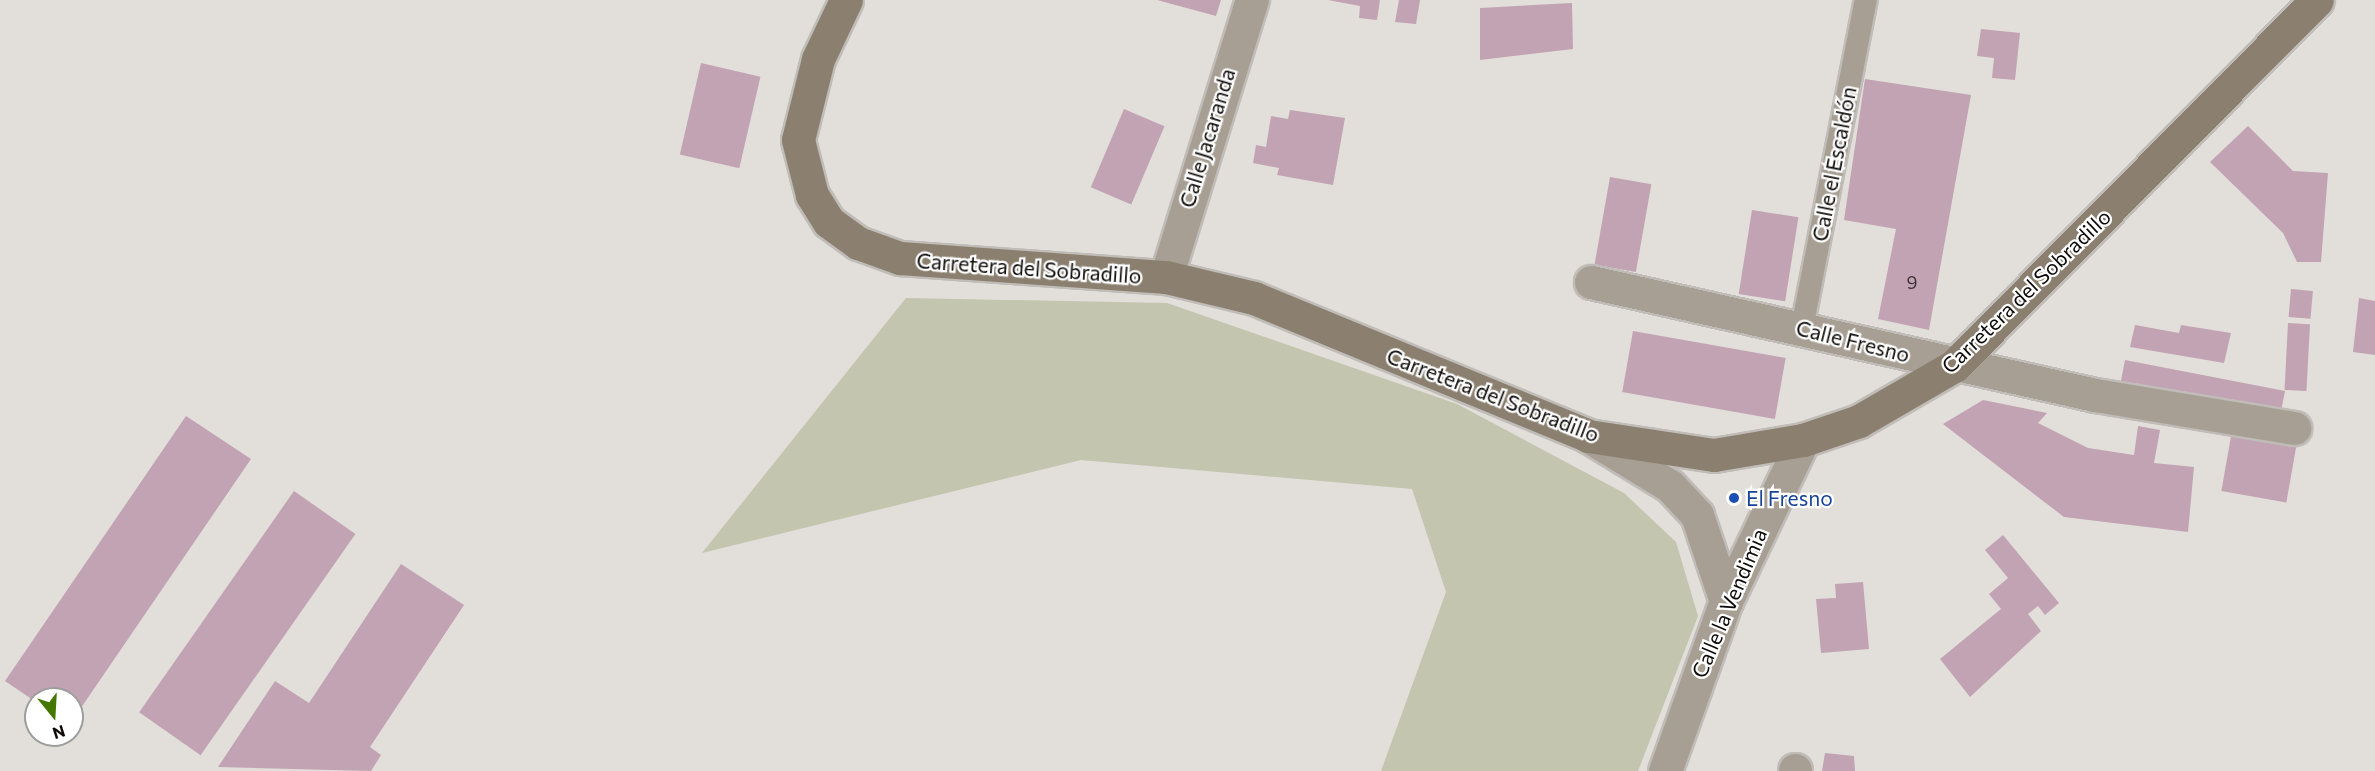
<!DOCTYPE html>
<html>
<head>
<meta charset="utf-8">
<style>
  body { margin:0 }
  #map { position:relative; width:2375px; height:771px; overflow:hidden; background:#e2ded9; font-family:Commissioner,sans-serif }
  div>[style] { position:absolute }
  .green>* { inset:0; background:#c3c5af }
  .building>* { inset:0; background:#c2a3b3; transform-origin:0 0 }
  .roads { filter:drop-shadow(2px 0 #c0bcb8) drop-shadow(-2px 0 #c0bcb8) drop-shadow(0 2px #c0bcb8) drop-shadow(0 -2px #c0bcb8) }
  .service>* { height:22px; margin:-11px; padding:0 11px; transform-origin:11px; border-radius:11px; background:#a79f93 }
  .minor>* { height:33px; margin:-16.5px; padding:0 16.5px; transform-origin:16.5px; border-radius:16.5px; background:#a79f93 }
  .secondary>* { height:33px; margin:-16.5px; padding:0 16.5px; transform-origin:16.5px; border-radius:16.5px; background:#8b806f }
  .dots>* { width:16px; height:16px; translate:-50% -50%; box-sizing:border-box; border:3px solid #fff; border-radius:50% }
  span { translate:-50% -50%; white-space:nowrap; text-align:center; line-height:1.15; -webkit-text-stroke:4.5px #fff; paint-order:stroke }
  .number-label { font-size:18px; color:#3a3134 }
  .number-label span { -webkit-text-stroke-width:0 }
  .street-label { font-size:21px; color:#0d0b0a }
  .transit-label { font-size:21px; color:#164399 }
  .left { translate:0 -50%; text-align:left }
  .north { position:absolute; left:24px; top:687px; width:60px; height:60px; box-sizing:border-box; background:#fff; border:2px solid #9e9d9d; border-radius:50%; rotate:162deg; font-size:16px; font-weight:700; line-height:24px; text-align:center; color:#0d0b0a }
  .north::after { content:''; display:block; margin:auto; width:21px; height:27px; background:#470; clip-path:polygon(50% 0,100% 100%,50% 72%,0 100%) }
</style>
</head>
<body>
<div id="map">
  <div class="green">
    <i style="clip-path:polygon(906px 298px,1167px 303px,1457px 404px,1624px 493px,1676px 542px,1698px 616px,1638px 771px,1381px 771px,1446px 592px,1412px 489px,1081px 460px,702px 553px)"></i>
  </div>
  <div class="building">
    <i style="clip-path:polygon(1157px 0,1221px 0,1216px 16px)"></i>
    <i style="clip-path:polygon(1328px 0,1380px 0,1377px 20px,1359px 18px,1360px 6px)"></i>
    <i style="clip-path:polygon(1399px 0,1420px 0,1416px 24px,1395px 22px)"></i>
    <i style="clip-path:polygon(1572px 3px,1573px 49px,1480px 60px,1480px 8px)"></i>
    <i style="clip-path:polygon(1981px 29px,2020px 33px,2015px 80px,1992px 78px,1994px 58px,1977px 56px)"></i>
    <i style="left:701px;top:63px;width:61px;height:94px;rotate:13deg"></i>
    <i style="clip-path:polygon(1865px 79px,1971px 95px,1929px 330px,1878px 319px,1896px 229px,1844px 220px)"></i>
    <i style="left:1124px;top:109px;width:44px;height:85px;rotate:23deg"></i>
    <i style="clip-path:polygon(1290px 110px,1345px 118px,1333px 185px,1277px 175px,1279px 168px,1253px 163px,1256px 145px,1266px 147px,1271px 116px,1288px 119px)"></i>
    <i style="clip-path:polygon(2248px 126px,2293px 171px,2328px 173px,2321px 262px,2297px 262px,2283px 233px,2210px 162px)"></i>
    <i style="left:1610px;top:177px;width:42px;height:89px;rotate:10deg"></i>
    <i style="left:1752px;top:210px;width:47px;height:85px;rotate:9deg"></i>
    <i style="left:2291px;top:289px;width:22px;height:28px;rotate:5deg"></i>
    <i style="clip-path:polygon(2359px 298px,2375px 301px,2375px 355px,2353px 352px)"></i>
    <i style="left:2288px;top:323px;width:22px;height:67px;rotate:3deg"></i>
    <i style="clip-path:polygon(2135px 325px,2179px 333px,2181px 325px,2231px 333px,2224px 363px,2130px 347px)"></i>
    <i style="left:1633px;top:331px;width:155px;height:62px;rotate:10deg"></i>
    <i style="left:2125px;top:360px;width:163px;height:26px;rotate:11deg"></i>
    <i style="clip-path:polygon(1983px 400px,2047px 413px,2038px 423px,2088px 448px,2134px 455px,2138px 426px,2160px 430px,2154px 463px,2194px 467px,2188px 532px,2064px 517px,1943px 424px)"></i>
    <i style="clip-path:polygon(186px 416px,251px 459px,72px 721px,72px 699px,36px 702px,5px 681px)"></i>
    <i style="left:2233px;top:425px;width:66px;height:67px;rotate:10deg"></i>
    <i style="left:294px;top:491px;width:75px;height:270px;rotate:35deg"></i>
    <i style="clip-path:polygon(2003px 535px,2059px 603px,2045px 615px,2038px 606px,2028px 614px,2041px 631px,1970px 697px,1940px 659px,2001px 609px,1989px 594px,2008px 578px,1985px 550px)"></i>
    <i style="clip-path:polygon(401px 564px,464px 605px,370px 747px,381px 755px,371px 771px,218px 767px,275px 681px,309px 703px)"></i>
    <i style="clip-path:polygon(1863px 582px,1869px 649px,1821px 653px,1816px 599px,1836px 598px,1835px 584px)"></i>
    <i style="clip-path:polygon(1825px 753px,1854px 756px,1855px 771px,1822px 771px)"></i>
  </div>
  <div class="roads">
    <div class="service">
      <i style="left:1802px;top:328px;width:334px;rotate:-79deg"></i>
    </div>
    <div class="minor">
      <i style="left:1166px;top:277px;width:290px;rotate:-72.8deg"></i>
      <i style="left:1591px;top:282px;width:517px;rotate:12.64deg"></i>
      <i style="left:2095px;top:395px;width:202px;rotate:9.4deg"></i>
      <i style="left:1588px;top:436px;width:96px;rotate:31.4deg"></i>
      <i style="left:1670px;top:486px;width:40px;rotate:47deg"></i>
      <i style="left:1697px;top:515px;width:91px;rotate:71.4deg"></i>
      <i style="left:1665px;top:771px;width:181px;rotate:-70.3deg"></i>
      <i style="left:1726px;top:601px;width:178px;rotate:-64.4deg"></i>
      <i style="left:1795px;top:771px;width:1px;rotate:-90deg"></i>
    </div>
    <div class="secondary">
      <i style="left:846px;top:0;width:65px;rotate:115.4deg"></i>
      <i style="left:818px;top:59px;width:83px;rotate:103.9deg"></i>
      <i style="left:798px;top:140px;width:57px;rotate:75.7deg"></i>
      <i style="left:812px;top:195px;width:32px;rotate:58deg"></i>
      <i style="left:829px;top:222px;width:36px;rotate:36deg"></i>
      <i style="left:858px;top:243px;width:45px;rotate:19.7deg"></i>
      <i style="left:900px;top:258px;width:267px;rotate:4.1deg"></i>
      <i style="left:1166px;top:277px;width:90px;rotate:13.4deg"></i>
      <i style="left:1254px;top:298px;width:361px;rotate:22.4deg"></i>
      <i style="left:1588px;top:436px;width:127px;rotate:8.6deg"></i>
      <i style="left:1714px;top:455px;width:90px;rotate:-9.6deg"></i>
      <i style="left:1803px;top:440px;width:59px;rotate:-18.7deg"></i>
      <i style="left:1859px;top:421px;width:110px;rotate:-30.1deg"></i>
      <i style="left:1954px;top:366px;width:515px;rotate:-45.24deg"></i>
    </div>
  </div>
  <div class="dots">
    <i style="left:1734px;top:498px;background:#1a4fb4"></i>
  </div>
  <div class="number-label">
    <span style="left:1912px;top:282px">9</span>
  </div>
  <div class="street-label">
    <span style="left:1207px;top:138px;rotate:-73deg">Calle Jacaranda</span>
    <span style="left:1834px;top:164px;rotate:-79deg">Calle el Escaldón</span>
    <span style="left:1029px;top:268px;rotate:4deg">Carretera del Sobradillo</span>
    <span style="left:2026px;top:291px;rotate:-44deg">Carretera del Sobradillo</span>
    <span style="left:1853px;top:341px;rotate:14deg">Calle Fresno</span>
    <span style="left:1493px;top:395px;rotate:21deg">Carretera del Sobradillo</span>
    <span style="left:1729px;top:603px;rotate:-67deg">Calle la Vendimia</span>
  </div>
  <div class="transit-label">
    <span class="left" style="left:1746px;top:498px">El Fresno</span>
  </div>
  <div class="north">N</div>
</div>
</body>
</html>
